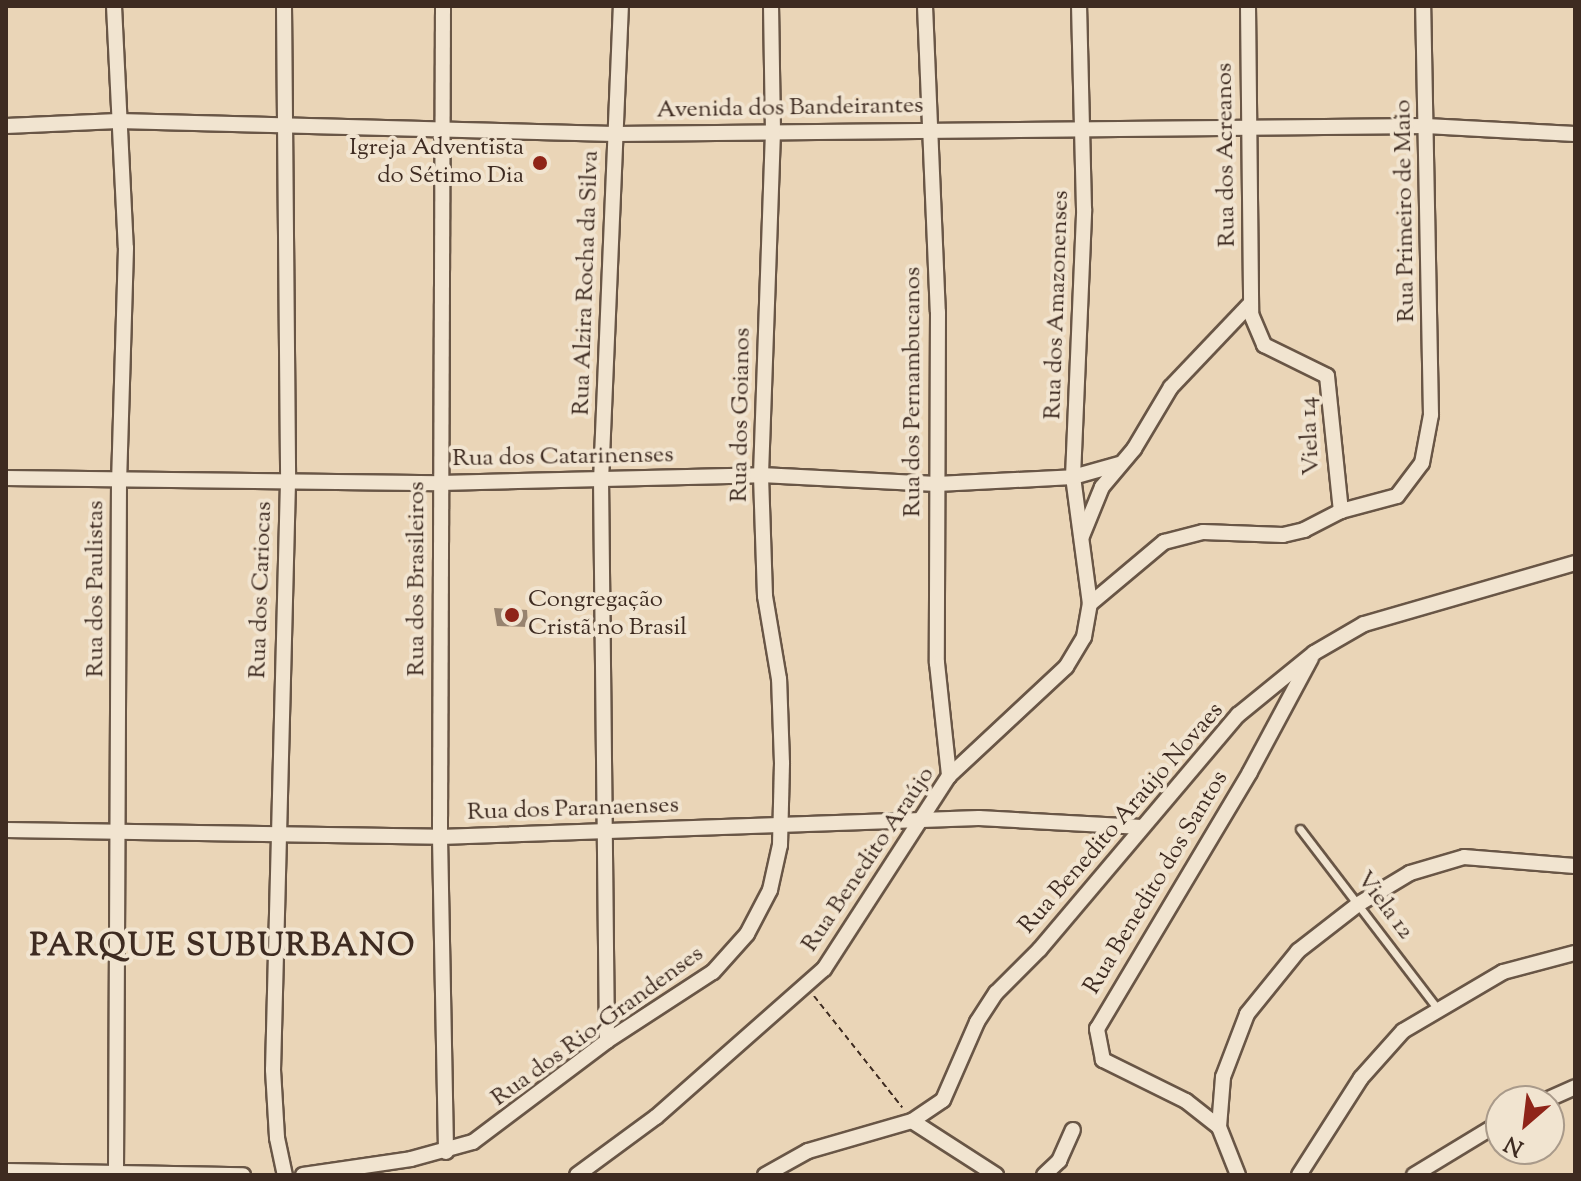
<!DOCTYPE html>
<html>
<head>
<meta charset="utf-8">
<style>
  body { margin:0 }
  #map { position:relative; width:1581px; height:1181px; overflow:hidden; background:#ead5b7; font-family:"Sorts Mill Goudy",serif }
  div>[style] { position:absolute }
  .building>* { inset:0; background:#97836f }
  .path>* { height:2px; margin-top:-1px; transform-origin:0; background:repeating-linear-gradient(90deg,#3e2b21 0 6px,transparent 0 10px) }
  .roads { filter:drop-shadow(2px 0 #695646) drop-shadow(-2px 0 #695646) drop-shadow(0 2px #695646) drop-shadow(0 -2px #695646) }
  .lane>* { height:7px; margin:-3.5px; padding:0 3.5px; transform-origin:3.5px; border-radius:3.5px; background:#f1e4d0 }
  .street>* { height:14px; margin:-7px; padding:0 7px; transform-origin:7px; border-radius:7px; background:#f1e4d0 }
  .dots>* { width:22px; height:22px; translate:-50% -50%; box-sizing:border-box; border:4px solid #f1e4d0; border-radius:50% }
  span { translate:-50% -50%; white-space:nowrap; text-align:center; line-height:1.15; -webkit-text-stroke:8px #f1e4d0; paint-order:stroke }
  .street-label { font-size:24px; color:#3e2b21 }
  .poi-label { font-size:24px; color:#3e2b21 }
  .right { translate:-100% -50%; text-align:right }
  .left { translate:0 -50%; text-align:left }
  .district-label { font-size:32px; color:#3e2b21; font-weight:700; letter-spacing:2px }
  .frame { position:absolute; inset:0; border:8px solid #3e2b21; pointer-events:none }
  .north { position:absolute; left:1485px; top:1085px; width:80px; height:80px; box-sizing:border-box; background:#f1e4d0; border:2px solid #a99a8a; border-radius:50%; rotate:208deg; font-size:22px; font-weight:700; line-height:32px; text-align:center; color:#3e2b21 }
  .north::after { content:''; display:block; margin:auto; width:28px; height:36px; background:#8f2418; clip-path:polygon(50% 0,100% 100%,50% 72%,0 100%) }
</style>
</head>
<body>
<div id="map">
  <div class="building">
    <i style="clip-path:polygon(494px 608px,527px 610px,528px 627px,497px 626px)"></i>
  </div>
  <div class="path">
    <i style="left:814px;top:996px;width:142px;rotate:51.6deg"></i>
  </div>
  <div class="roads">
    <div class="lane">
      <i style="left:1300px;top:829px;width:224px;rotate:52.6deg"></i>
    </div>
    <div class="street">
      <i style="left:114px;top:6px;width:242px;rotate:87.2deg"></i>
      <i style="left:126px;top:248px;width:234px;rotate:91.7deg"></i>
      <i style="left:119px;top:482px;width:690px;rotate:90.25deg"></i>
      <i style="left:284px;top:6px;width:476px;rotate:89.5deg"></i>
      <i style="left:288px;top:482px;width:588px;rotate:91.46deg"></i>
      <i style="left:273px;top:1070px;width:68px;rotate:86.6deg"></i>
      <i style="left:277px;top:1138px;width:38px;rotate:78deg"></i>
      <i style="left:443px;top:6px;width:831px;rotate:90.21deg"></i>
      <i style="left:440px;top:837px;width:315px;rotate:88.9deg"></i>
      <i style="left:925px;top:6px;width:306px;rotate:87.6deg"></i>
      <i style="left:938px;top:312px;width:351px;rotate:90.2deg"></i>
      <i style="left:937px;top:663px;width:114px;rotate:83.9deg"></i>
      <i style="left:1248px;top:6px;width:308px;rotate:89.4deg"></i>
      <i style="left:1251px;top:314px;width:34px;rotate:67deg"></i>
      <i style="left:1264px;top:345px;width:70px;rotate:26.2deg"></i>
      <i style="left:1327px;top:376px;width:136px;rotate:84.1deg"></i>
      <i style="left:6px;top:126px;width:112px;rotate:-2.6deg"></i>
      <i style="left:118px;top:121px;width:497px;rotate:1.5deg"></i>
      <i style="left:615px;top:134px;width:811px;rotate:-0.57deg"></i>
      <i style="left:1426px;top:126px;width:149px;rotate:3.1deg"></i>
      <i style="left:6px;top:478px;width:434px;rotate:0.7deg"></i>
      <i style="left:440px;top:483px;width:321px;rotate:-1.4deg"></i>
      <i style="left:761px;top:475px;width:176px;rotate:2.9deg"></i>
      <i style="left:937px;top:484px;width:136px;rotate:-2.9deg"></i>
      <i style="left:1073px;top:477px;width:48px;rotate:-15.8deg"></i>
      <i style="left:1082px;top:536px;width:53px;rotate:-67.8deg"></i>
      <i style="left:1102px;top:487px;width:50px;rotate:-49.9deg"></i>
      <i style="left:1134px;top:449px;width:72px;rotate:-59.2deg"></i>
      <i style="left:1171px;top:387px;width:115px;rotate:-46.4deg"></i>
      <i style="left:1090px;top:604px;width:97px;rotate:-40deg"></i>
      <i style="left:1164px;top:542px;width:40px;rotate:-14.4deg"></i>
      <i style="left:1203px;top:532px;width:80px;rotate:2.1deg"></i>
      <i style="left:1283px;top:535px;width:22px;rotate:-13deg"></i>
      <i style="left:1304px;top:530px;width:42px;rotate:-27.2deg"></i>
      <i style="left:1341px;top:511px;width:58px;rotate:-15deg"></i>
      <i style="left:1397px;top:496px;width:41px;rotate:-52.9deg"></i>
      <i style="left:1422px;top:463px;width:49px;rotate:-79.4deg"></i>
      <i style="left:1431px;top:415px;width:409px;rotate:-91.1deg"></i>
      <i style="left:6px;top:830px;width:434px;rotate:0.9deg"></i>
      <i style="left:440px;top:837px;width:539px;rotate:-2.02deg"></i>
      <i style="left:979px;top:818px;width:163px;rotate:3.2deg"></i>
      <i style="left:607px;top:1041px;width:560px;rotate:-90.61deg"></i>
      <i style="left:601px;top:481px;width:475px;rotate:-87.6deg"></i>
      <i style="left:1544px;top:1101px;width:34px;rotate:-24deg"></i>
      <i style="left:912px;top:1121px;width:100px;rotate:32.7deg"></i>
      <i style="left:1219px;top:1127px;width:50px;rotate:-85.4deg"></i>
      <i style="left:1223px;top:1077px;width:67px;rotate:-69.1deg"></i>
      <i style="left:1247px;top:1014px;width:81px;rotate:-51deg"></i>
      <i style="left:1298px;top:951px;width:75px;rotate:-37.9deg"></i>
      <i style="left:1357px;top:905px;width:62px;rotate:-31.1deg"></i>
      <i style="left:1410px;top:873px;width:56px;rotate:-16.5deg"></i>
      <i style="left:1464px;top:857px;width:111px;rotate:4.6deg"></i>
      <i style="left:6px;top:1171px;width:237px;rotate:1deg"></i>
      <i style="left:303px;top:1175px;width:109px;rotate:-8.4deg"></i>
      <i style="left:411px;top:1159px;width:64px;rotate:-15.3deg"></i>
      <i style="left:473px;top:1142px;width:168px;rotate:-37deg"></i>
      <i style="left:607px;top:1041px;width:126px;rotate:-33.1deg"></i>
      <i style="left:713px;top:972px;width:51px;rotate:-48.2deg"></i>
      <i style="left:747px;top:934px;width:50px;rotate:-62.4deg"></i>
      <i style="left:770px;top:890px;width:46px;rotate:-77.5deg"></i>
      <i style="left:780px;top:845px;width:82px;rotate:-88.6deg"></i>
      <i style="left:782px;top:763px;width:84px;rotate:-92deg"></i>
      <i style="left:779px;top:679px;width:84px;rotate:-99.6deg"></i>
      <i style="left:765px;top:596px;width:121px;rotate:-91.9deg"></i>
      <i style="left:761px;top:475px;width:343px;rotate:-88deg"></i>
      <i style="left:773px;top:132px;width:126px;rotate:-90.9deg"></i>
      <i style="left:577px;top:1175px;width:98px;rotate:-36.3deg"></i>
      <i style="left:656px;top:1117px;width:224px;rotate:-41.4deg"></i>
      <i style="left:824px;top:969px;width:230px;rotate:-57.1deg"></i>
      <i style="left:949px;top:776px;width:160px;rotate:-43deg"></i>
      <i style="left:1066px;top:667px;width:35px;rotate:-59deg"></i>
      <i style="left:1084px;top:637px;width:34px;rotate:-80deg"></i>
      <i style="left:1090px;top:604px;width:128px;rotate:-97.6deg"></i>
      <i style="left:1073px;top:477px;width:268px;rotate:-87.6deg"></i>
      <i style="left:1084px;top:209px;width:203px;rotate:-91.4deg"></i>
      <i style="left:765px;top:1175px;width:49px;rotate:-29.2deg"></i>
      <i style="left:808px;top:1151px;width:108px;rotate:-16.1deg"></i>
      <i style="left:912px;top:1121px;width:37px;rotate:-34deg"></i>
      <i style="left:943px;top:1100px;width:85px;rotate:-66.4deg"></i>
      <i style="left:977px;top:1022px;width:35px;rotate:-57deg"></i>
      <i style="left:996px;top:993px;width:62px;rotate:-45deg"></i>
      <i style="left:1040px;top:949px;width:307px;rotate:-49.8deg"></i>
      <i style="left:1238px;top:715px;width:98px;rotate:-39.2deg"></i>
      <i style="left:1314px;top:653px;width:58px;rotate:-30.1deg"></i>
      <i style="left:1364px;top:624px;width:220px;rotate:-16.1deg"></i>
      <i style="left:1044px;top:1175px;width:21px;rotate:-43deg"></i>
      <i style="left:1059px;top:1161px;width:34px;rotate:-66deg"></i>
      <i style="left:1238px;top:1175px;width:52px;rotate:-111.6deg"></i>
      <i style="left:1219px;top:1127px;width:42px;rotate:-141.8deg"></i>
      <i style="left:1186px;top:1101px;width:93px;rotate:-153.7deg"></i>
      <i style="left:1103px;top:1060px;width:32px;rotate:-101deg"></i>
      <i style="left:1097px;top:1029px;width:299px;rotate:-59.2deg"></i>
      <i style="left:1250px;top:772px;width:129px;rotate:-61.8deg"></i>
      <i style="left:1299px;top:1175px;width:115px;rotate:-57.4deg"></i>
      <i style="left:1361px;top:1078px;width:63px;rotate:-48.2deg"></i>
      <i style="left:1403px;top:1031px;width:116px;rotate:-30.5deg"></i>
      <i style="left:1503px;top:972px;width:74px;rotate:-14.8deg"></i>
      <i style="left:1414px;top:1175px;width:102px;rotate:-31.3deg"></i>
    </div>
  </div>
  <div class="dots">
    <i style="left:540px;top:163px;background:#8f2418"></i>
    <i style="left:512px;top:615px;background:#8f2418"></i>
  </div>
  <div class="street-label">
    <span style="left:790px;top:109px;rotate:-1deg">Avenida dos Bandeirantes</span>
    <span style="left:1227px;top:155px;rotate:-91deg">Rua dos Acreanos</span>
    <span style="left:1406px;top:211px;rotate:-91deg">Rua Primeiro de Maio</span>
    <span style="left:587px;top:283px;rotate:-88deg">Rua Alzira Rocha da Silva</span>
    <span style="left:1058px;top:305px;rotate:-88deg">Rua dos Amazonenses</span>
    <span style="left:914px;top:392px;rotate:-90deg">Rua dos Pernambucanos</span>
    <span style="left:742px;top:415px;rotate:-89deg">Rua dos Goianos</span>
    <span style="left:1311px;top:436px;rotate:-93deg">Viela 14</span>
    <span style="left:563px;top:458px;rotate:-1deg">Rua dos Catarinenses</span>
    <span style="left:418px;top:579px;rotate:-90deg">Rua dos Brasileiros</span>
    <span style="left:97px;top:589px;rotate:-90deg">Rua dos Paulistas</span>
    <span style="left:262px;top:590px;rotate:-88deg">Rua dos Cariocas</span>
    <span style="left:573px;top:810px;rotate:-2deg">Rua dos Paranaenses</span>
    <span style="left:1122px;top:819px;rotate:-49deg">Rua Benedito Araújo Novaes</span>
    <span style="left:869px;top:860px;rotate:-56deg">Rua Benedito Araújo</span>
    <span style="left:1157px;top:883px;rotate:-59deg">Rua Benedito dos Santos</span>
    <span style="left:1384px;top:906px;rotate:53deg">Viela 12</span>
    <span style="left:598px;top:1027px;rotate:-36deg">Rua dos Rio-Grandenses</span>
  </div>
  <div class="poi-label">
    <span class="right" style="left:524px;top:163px">Igreja Adventista<br>do Sétimo Dia</span>
    <span class="left" style="left:528px;top:615px">Congregação<br>Cristã no Brasil</span>
  </div>
  <div class="district-label">
    <span style="left:223px;top:947px">PARQUE SUBURBANO</span>
  </div>
  <div class="frame"></div>
  <div class="north">N</div>
</div>
</body>
</html>
